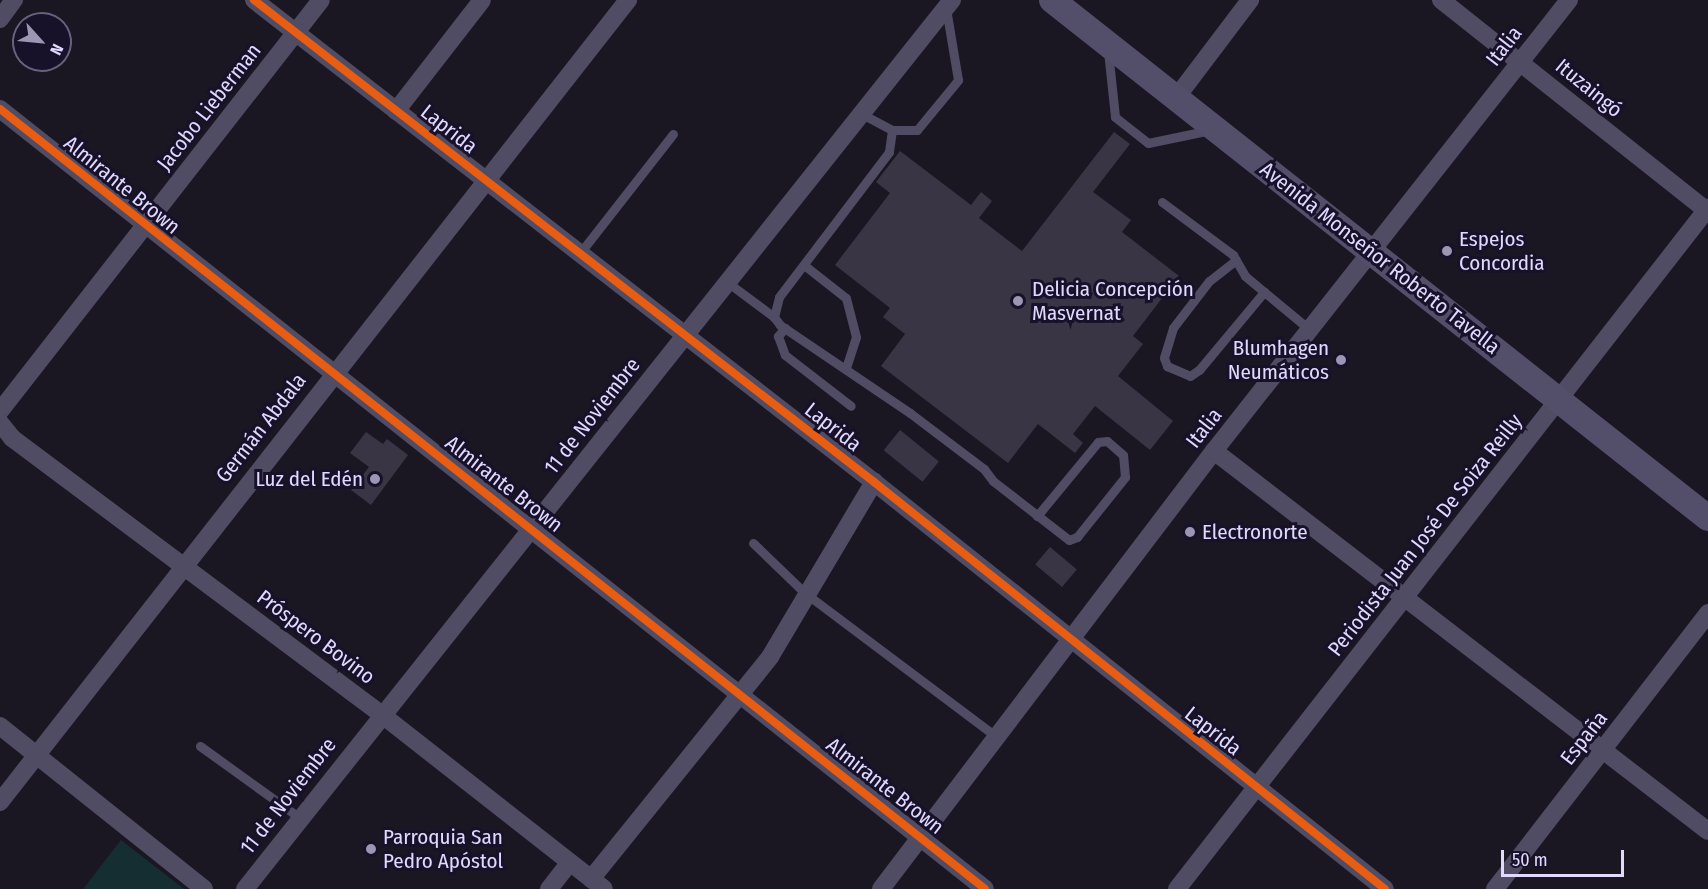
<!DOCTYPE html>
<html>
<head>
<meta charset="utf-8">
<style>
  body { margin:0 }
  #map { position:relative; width:1708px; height:889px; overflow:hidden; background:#1a1723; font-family:"Fira Sans Condensed",sans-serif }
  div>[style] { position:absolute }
  .green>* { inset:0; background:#152e31 }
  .building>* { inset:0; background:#393545; transform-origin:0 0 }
  .lane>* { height:9px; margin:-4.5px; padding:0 4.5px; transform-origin:4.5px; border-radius:4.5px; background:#4f4c64 }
  .street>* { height:18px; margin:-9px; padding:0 9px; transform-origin:9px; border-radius:9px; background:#4f4c64 }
  .secondary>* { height:26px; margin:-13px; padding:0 13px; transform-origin:13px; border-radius:13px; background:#534f6a }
  .cycleway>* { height:8px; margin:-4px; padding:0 4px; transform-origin:4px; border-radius:4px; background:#e95d12 }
  .dots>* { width:16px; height:16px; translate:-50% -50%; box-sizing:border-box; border:3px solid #171129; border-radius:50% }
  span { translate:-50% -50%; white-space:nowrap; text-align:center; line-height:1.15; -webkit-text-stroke:6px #171129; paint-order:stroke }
  .street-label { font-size:21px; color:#e1dafe }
  .poi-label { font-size:21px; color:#e1dafe }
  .left { translate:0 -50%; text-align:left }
  .right { translate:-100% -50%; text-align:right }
  .north { position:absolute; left:12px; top:12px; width:60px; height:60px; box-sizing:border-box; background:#171129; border:2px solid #68617e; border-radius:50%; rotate:117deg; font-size:16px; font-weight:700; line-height:24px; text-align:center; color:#e1dafe }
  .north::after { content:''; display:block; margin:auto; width:21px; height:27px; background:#9b96b1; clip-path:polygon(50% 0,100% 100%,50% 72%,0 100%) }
  .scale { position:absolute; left:1501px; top:850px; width:123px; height:27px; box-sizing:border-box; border:3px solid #e1dafe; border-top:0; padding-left:8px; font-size:18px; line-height:21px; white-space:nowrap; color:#e1dafe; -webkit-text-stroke:4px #171129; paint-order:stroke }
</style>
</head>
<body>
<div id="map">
  <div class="green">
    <i style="clip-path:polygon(121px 840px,184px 889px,83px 889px)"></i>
  </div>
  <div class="building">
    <i style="clip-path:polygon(1114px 132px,1130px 144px,1093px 192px,1131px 220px,1122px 232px,1179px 276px,1133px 336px,1143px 344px,1118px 376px,1173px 421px,1150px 450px,1095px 406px,1073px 434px,1083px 443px,1075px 453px,1038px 424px,1008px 463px,881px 366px,905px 334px,883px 317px,890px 308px,835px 265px,890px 193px,876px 182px,900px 151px,971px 205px,981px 192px,992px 201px,979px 218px,1022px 251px)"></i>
    <i style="left:900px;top:430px;width:50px;height:26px;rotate:39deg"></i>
    <i style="clip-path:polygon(366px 432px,383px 444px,387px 439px,408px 455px,371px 505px,351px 490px,369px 467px,350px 453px)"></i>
    <i style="left:1050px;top:547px;width:35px;height:23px;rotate:40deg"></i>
  </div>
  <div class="lane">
    <i style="left:1108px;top:51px;width:66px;rotate:83.9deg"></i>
    <i style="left:1115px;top:117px;width:42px;rotate:38.2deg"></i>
    <i style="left:1148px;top:143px;width:64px;rotate:-11.7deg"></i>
    <i style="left:862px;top:114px;width:34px;rotate:28deg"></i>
    <i style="left:892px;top:130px;width:25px"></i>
    <i style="left:917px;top:130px;width:65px;rotate:-50.6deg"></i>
    <i style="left:958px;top:80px;width:73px;rotate:-99.5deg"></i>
    <i style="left:892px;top:130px;width:22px;rotate:98deg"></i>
    <i style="left:889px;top:152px;width:182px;rotate:127.2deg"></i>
    <i style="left:779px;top:297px;width:21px;rotate:104deg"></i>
    <i style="left:774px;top:317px;width:10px;rotate:53deg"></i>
    <i style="left:780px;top:325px;width:157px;rotate:34.1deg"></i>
    <i style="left:910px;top:413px;width:93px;rotate:37.1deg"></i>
    <i style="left:984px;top:469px;width:15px;rotate:53deg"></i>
    <i style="left:993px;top:481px;width:96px;rotate:37.8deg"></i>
    <i style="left:1069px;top:540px;width:9px;rotate:-21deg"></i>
    <i style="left:1077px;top:537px;width:77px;rotate:-51.3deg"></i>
    <i style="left:1125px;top:477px;width:22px;rotate:-95deg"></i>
    <i style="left:1123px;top:455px;width:21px;rotate:-139deg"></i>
    <i style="left:1107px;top:441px;width:9px;rotate:174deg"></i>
    <i style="left:1098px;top:442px;width:96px;rotate:129.5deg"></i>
    <i style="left:1162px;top:202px;width:89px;rotate:36.7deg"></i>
    <i style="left:1233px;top:255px;width:24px;rotate:60deg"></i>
    <i style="left:1245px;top:276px;width:85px;rotate:39.7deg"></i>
    <i style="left:580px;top:253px;width:151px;rotate:-52deg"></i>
    <i style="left:1236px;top:260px;width:34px;rotate:142deg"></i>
    <i style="left:1209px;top:281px;width:59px;rotate:127.5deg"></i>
    <i style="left:1173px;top:328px;width:31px;rotate:107deg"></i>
    <i style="left:1164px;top:358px;width:9px;rotate:69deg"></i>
    <i style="left:1167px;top:366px;width:25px;rotate:23deg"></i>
    <i style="left:1190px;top:376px;width:11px;rotate:-34deg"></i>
    <i style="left:1199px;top:370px;width:102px;rotate:-50.2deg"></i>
    <i style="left:804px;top:265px;width:53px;rotate:38.2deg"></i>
    <i style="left:846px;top:298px;width:40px;rotate:75.6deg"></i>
    <i style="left:856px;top:337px;width:32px;rotate:108deg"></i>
    <i style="left:727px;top:282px;width:59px;rotate:36.7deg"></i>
    <i style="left:785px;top:328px;width:11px;rotate:131deg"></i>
    <i style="left:778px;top:336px;width:20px;rotate:70deg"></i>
    <i style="left:785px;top:355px;width:83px;rotate:37.7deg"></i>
    <i style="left:753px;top:543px;width:72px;rotate:43.9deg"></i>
    <i style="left:805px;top:593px;width:240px;rotate:36.9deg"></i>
    <i style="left:200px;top:746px;width:123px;rotate:35.8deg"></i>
  </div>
  <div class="street">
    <i style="left:254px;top:0;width:785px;rotate:37.86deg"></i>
    <i style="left:874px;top:482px;width:653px;rotate:38.54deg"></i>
    <i style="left:1441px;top:0;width:341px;rotate:38.4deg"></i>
    <i style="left:0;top:19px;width:24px;rotate:-54deg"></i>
    <i style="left:1176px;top:98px;width:123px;rotate:-52.9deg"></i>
    <i style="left:0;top:109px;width:1256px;rotate:38.37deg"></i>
    <i style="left:396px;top:111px;width:140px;rotate:-52.2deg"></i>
    <i style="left:0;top:411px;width:521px;rotate:-52.01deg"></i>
    <i style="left:0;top:423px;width:19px;rotate:51deg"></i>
    <i style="left:12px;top:438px;width:461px;rotate:36.8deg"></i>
    <i style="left:381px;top:714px;width:283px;rotate:38.1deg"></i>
    <i style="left:1214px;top:451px;width:623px;rotate:37.57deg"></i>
    <i style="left:0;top:726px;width:261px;rotate:38.6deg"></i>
    <i style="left:0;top:802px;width:1019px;rotate:-51.94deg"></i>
    <i style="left:591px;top:879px;width:285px;rotate:-51.1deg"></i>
    <i style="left:770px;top:657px;width:204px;rotate:-59.3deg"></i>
    <i style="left:245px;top:889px;width:1136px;rotate:-51.51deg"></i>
    <i style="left:549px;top:889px;width:33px;rotate:-52deg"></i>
    <i style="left:881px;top:889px;width:550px;rotate:-52.76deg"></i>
    <i style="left:1214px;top:451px;width:574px;rotate:-51.79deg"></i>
    <i style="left:1177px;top:889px;width:864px;rotate:-52.06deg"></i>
    <i style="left:1495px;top:889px;width:349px;rotate:-52.3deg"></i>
  </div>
  <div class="secondary">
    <i style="left:1052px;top:0;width:836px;rotate:38.3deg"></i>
  </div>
  <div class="cycleway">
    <i style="left:254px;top:0;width:785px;rotate:37.86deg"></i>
    <i style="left:874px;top:482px;width:653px;rotate:38.54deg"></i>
    <i style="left:0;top:109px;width:1256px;rotate:38.37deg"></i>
  </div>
  <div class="dots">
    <i style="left:1447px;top:251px;background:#9b96b1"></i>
    <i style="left:1018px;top:301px;background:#9b96b1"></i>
    <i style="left:1341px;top:360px;background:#9b96b1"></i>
    <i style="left:375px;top:479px;background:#9b96b1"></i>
    <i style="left:1190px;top:532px;background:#9b96b1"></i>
    <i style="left:371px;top:849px;background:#9b96b1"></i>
  </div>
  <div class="street-label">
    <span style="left:1504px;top:46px;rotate:-52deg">Italia</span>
    <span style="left:1589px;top:88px;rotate:39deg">Ituzaingó</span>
    <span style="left:209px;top:107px;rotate:-52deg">Jacobo Lieberman</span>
    <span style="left:449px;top:129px;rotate:38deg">Laprida</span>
    <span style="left:122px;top:185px;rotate:39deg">Almirante Brown</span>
    <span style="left:1380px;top:258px;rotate:38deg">Avenida Monseñor Roberto Tavella</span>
    <span style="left:592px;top:416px;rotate:-52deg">11 de Noviembre</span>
    <span style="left:833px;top:427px;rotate:38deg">Laprida</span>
    <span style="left:261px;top:428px;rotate:-52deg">Germán Abdala</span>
    <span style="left:1204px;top:428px;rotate:-52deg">Italia</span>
    <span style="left:504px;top:484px;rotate:38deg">Almirante Brown</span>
    <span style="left:1425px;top:535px;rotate:-52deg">Periodista Juan José De Soiza Reilly</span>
    <span style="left:316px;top:637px;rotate:37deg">Próspero Bovino</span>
    <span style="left:1213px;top:731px;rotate:38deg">Laprida</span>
    <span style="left:1584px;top:738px;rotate:-52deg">España</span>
    <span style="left:885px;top:786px;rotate:38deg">Almirante Brown</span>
    <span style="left:288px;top:796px;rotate:-52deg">11 de Noviembre</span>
  </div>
  <div class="poi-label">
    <span class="left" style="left:1459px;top:251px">Espejos<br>Concordia</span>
    <span class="left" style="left:1032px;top:301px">Delicia Concepción<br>Masvernat</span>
    <span class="right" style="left:1329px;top:360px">Blumhagen<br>Neumáticos</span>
    <span class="right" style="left:363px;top:479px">Luz del Edén</span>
    <span class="left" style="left:1202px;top:532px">Electronorte</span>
    <span class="left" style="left:383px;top:849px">Parroquia San<br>Pedro Apóstol</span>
  </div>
  <div class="north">N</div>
  <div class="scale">50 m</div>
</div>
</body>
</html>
